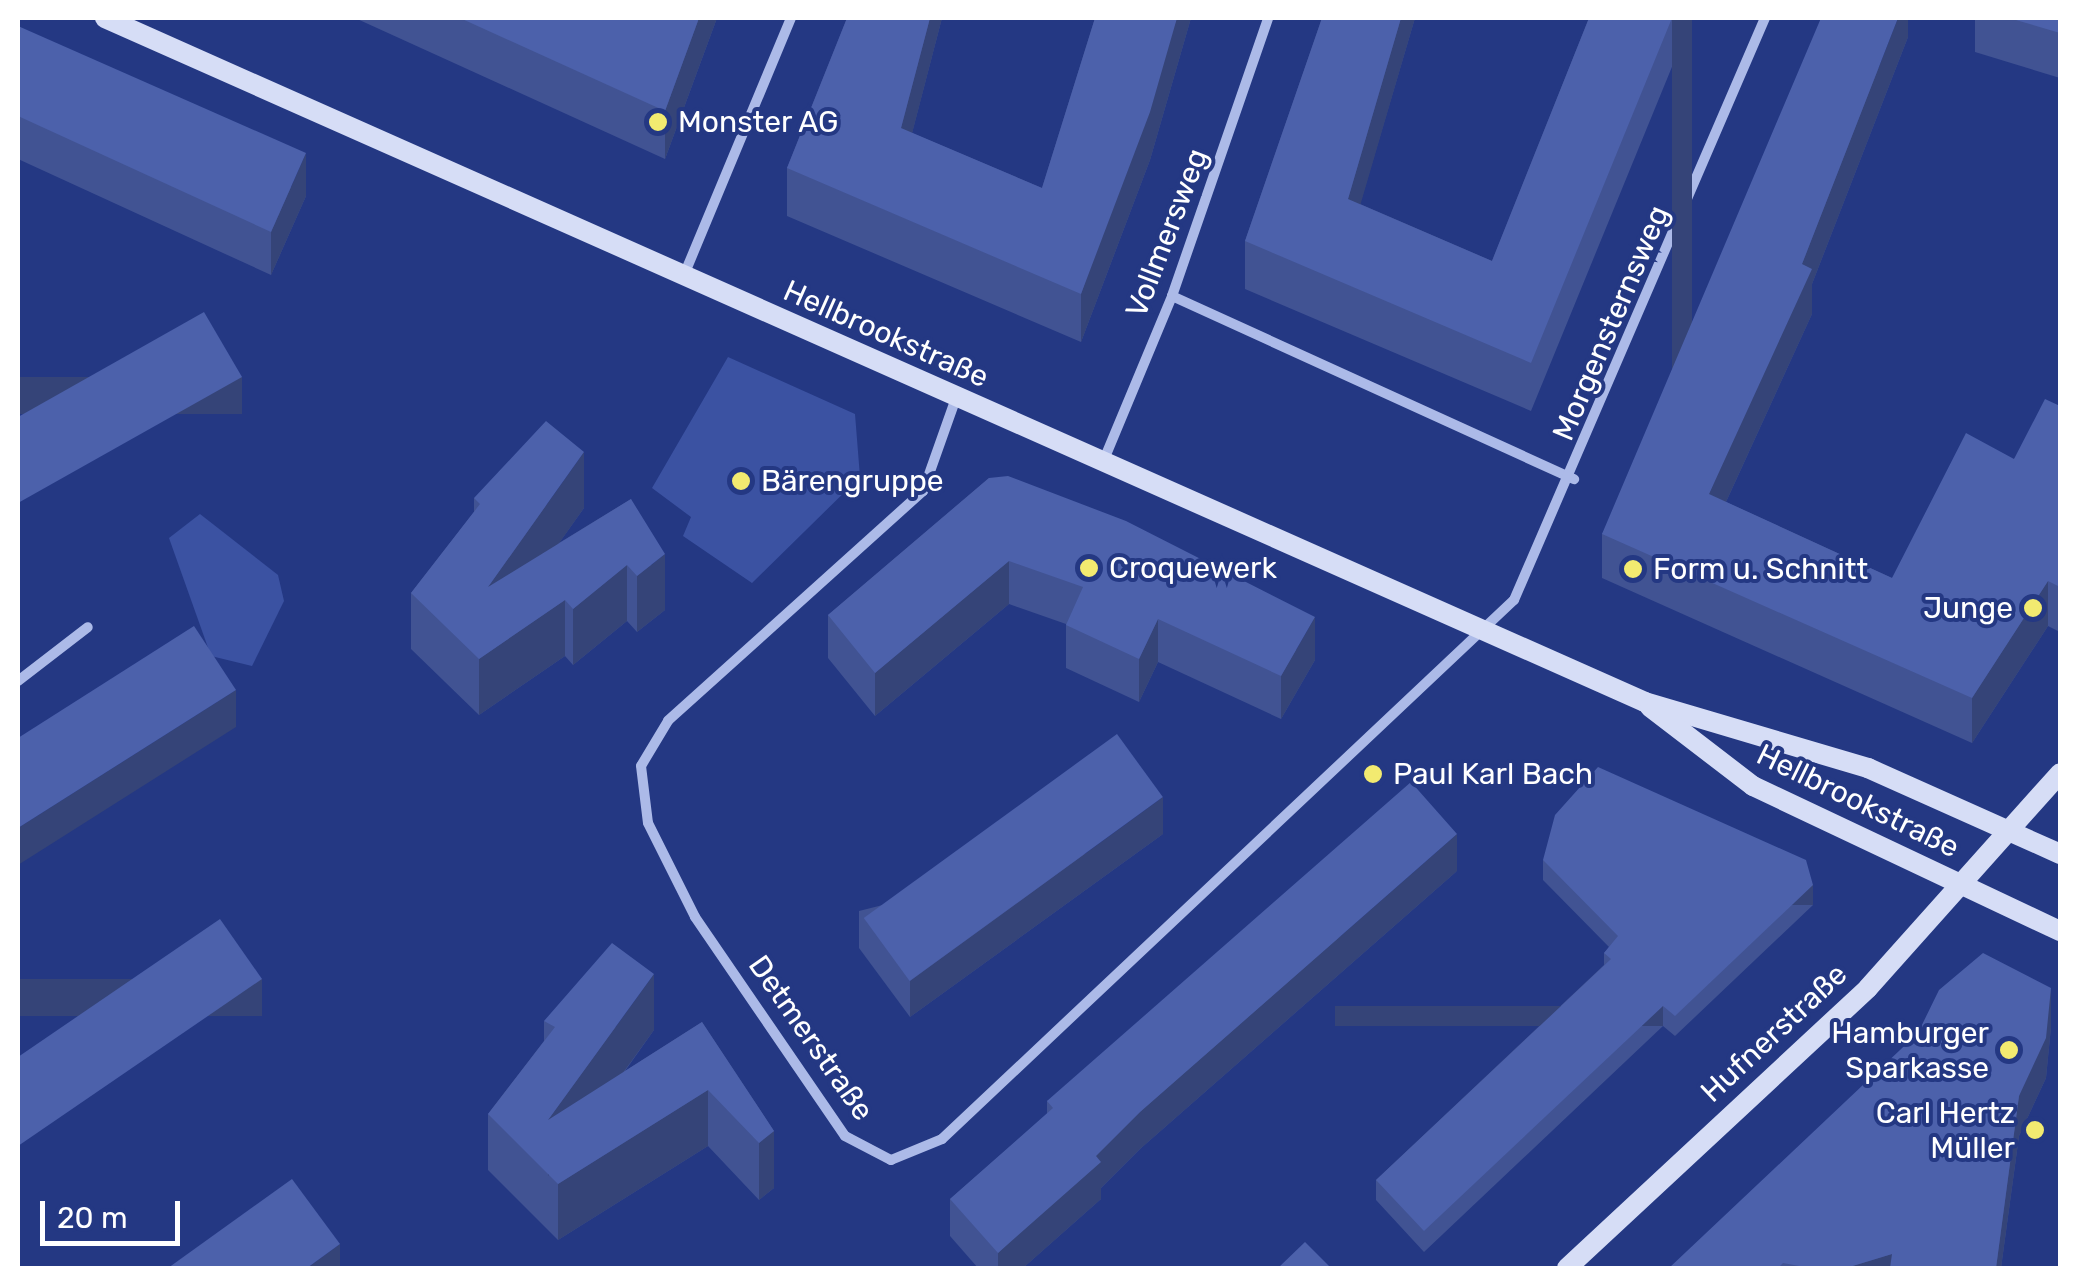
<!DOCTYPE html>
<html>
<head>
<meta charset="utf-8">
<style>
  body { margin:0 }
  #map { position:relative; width:2078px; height:1286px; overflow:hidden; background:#243883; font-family:Rubik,sans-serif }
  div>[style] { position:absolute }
  .green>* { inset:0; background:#3b52a2 }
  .street>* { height:10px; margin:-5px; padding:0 5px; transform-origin:5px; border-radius:5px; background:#acbae8 }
  .secondary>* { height:20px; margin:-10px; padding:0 10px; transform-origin:10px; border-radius:10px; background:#d6ddf6 }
  .wall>* { inset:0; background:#415393 }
  .shaded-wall>* { inset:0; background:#354478; transform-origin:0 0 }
  .building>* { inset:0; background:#4c61ab; transform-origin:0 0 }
  .dots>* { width:28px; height:28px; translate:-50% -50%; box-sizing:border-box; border:5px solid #243883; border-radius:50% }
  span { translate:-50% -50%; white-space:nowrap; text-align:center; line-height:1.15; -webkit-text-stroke:8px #243883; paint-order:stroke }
  .poi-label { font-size:30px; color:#fff }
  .left { translate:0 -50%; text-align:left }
  .right { translate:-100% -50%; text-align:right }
  .street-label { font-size:30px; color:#fff }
  .frame { position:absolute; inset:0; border:20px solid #fff; pointer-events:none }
  .scale { position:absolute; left:40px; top:1201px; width:140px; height:45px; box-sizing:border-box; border:5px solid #fff; border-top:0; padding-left:12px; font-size:30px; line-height:35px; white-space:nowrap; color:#fff; -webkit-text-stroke:8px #243883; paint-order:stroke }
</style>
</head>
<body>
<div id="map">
  <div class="green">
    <i style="clip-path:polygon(728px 357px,855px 414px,860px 477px,752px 583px,683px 536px,691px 517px,652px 488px)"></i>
    <i style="clip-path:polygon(200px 514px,278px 575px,284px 601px,252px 666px,211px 656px,169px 538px)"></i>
  </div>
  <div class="street">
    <i style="left:684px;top:275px;width:278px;rotate:-67.4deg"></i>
    <i style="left:1172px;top:296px;width:442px;rotate:24.5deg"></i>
    <i style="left:956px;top:398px;width:99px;rotate:109.5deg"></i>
    <i style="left:923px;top:491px;width:343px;rotate:138deg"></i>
    <i style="left:668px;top:721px;width:52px;rotate:121deg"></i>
    <i style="left:641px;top:766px;width:57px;rotate:83deg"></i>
    <i style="left:648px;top:823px;width:105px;rotate:63.4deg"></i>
    <i style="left:695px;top:917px;width:265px;rotate:55.6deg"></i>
    <i style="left:845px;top:1136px;width:52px;rotate:27.6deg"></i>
    <i style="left:891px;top:1160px;width:55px;rotate:-22.4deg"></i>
    <i style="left:942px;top:1139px;width:786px;rotate:-43.3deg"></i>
    <i style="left:1514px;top:600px;width:634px;rotate:-66.67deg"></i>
    <i style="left:1103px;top:462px;width:180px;rotate:-67.4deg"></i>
    <i style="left:1172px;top:296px;width:294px;rotate:-70.9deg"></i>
    <i style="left:18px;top:681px;width:88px;rotate:-37.6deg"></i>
  </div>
  <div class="secondary">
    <i style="left:105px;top:18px;width:1685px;rotate:23.95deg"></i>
    <i style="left:1645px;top:702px;width:233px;rotate:16.5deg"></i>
    <i style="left:1868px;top:768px;width:210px;rotate:24.1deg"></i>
    <i style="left:1650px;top:707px;width:130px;rotate:37.5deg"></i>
    <i style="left:1753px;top:786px;width:340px;rotate:25.3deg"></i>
    <i style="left:1567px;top:1268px;width:411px;rotate:-42.9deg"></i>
    <i style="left:1868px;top:988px;width:288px;rotate:-48.2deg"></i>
  </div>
  <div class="wall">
    <i style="clip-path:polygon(355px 18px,717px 18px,665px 159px)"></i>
    <i style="clip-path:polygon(847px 18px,942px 18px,912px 133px,1042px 188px,1095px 18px,1191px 18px,1150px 160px,1081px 342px,787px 216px,787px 168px)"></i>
    <i style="clip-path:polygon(1322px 18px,1415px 18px,1360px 204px,1492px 261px,1589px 18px,1692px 18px,1531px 411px,1245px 289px,1245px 241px)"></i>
    <i style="clip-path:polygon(1908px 18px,1908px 37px,1812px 284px,1812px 314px,1726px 502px,1892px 578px,2014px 459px,2060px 406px,2060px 632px,2048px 626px,1972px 743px,1602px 578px,1602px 534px)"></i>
    <i style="clip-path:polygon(1975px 18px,2060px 18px,2060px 78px,1975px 52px)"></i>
    <i style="clip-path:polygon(18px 26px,306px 196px,271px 275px,18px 159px)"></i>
    <i style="clip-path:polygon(989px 478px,1315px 660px,1281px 719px,1158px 662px,1139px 702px,1066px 668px,1066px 624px,1009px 604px,875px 716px,828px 658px,828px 615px)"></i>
    <i style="clip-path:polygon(474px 498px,584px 508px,559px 543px,631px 499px,665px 610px,637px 632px,627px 621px,573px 665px,565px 656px,479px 715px,411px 649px,411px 593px,474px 512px)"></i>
    <i style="clip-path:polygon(1163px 834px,910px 1017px,859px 948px,859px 911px)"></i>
    <i style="clip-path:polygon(1543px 860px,1813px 905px,1675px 1036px,1663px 1026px,1424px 1252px,1376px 1200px,1376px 1180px,1604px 965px,1604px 953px,1609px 947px,1543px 880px)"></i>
    <i style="clip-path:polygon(1457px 871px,1140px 1149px,1101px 1188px,1101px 1199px,1023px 1268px,978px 1268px,950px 1236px,950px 1199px,1047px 1114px,1047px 1101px)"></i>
    <i style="clip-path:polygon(544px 1021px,654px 1030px,625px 1071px,702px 1022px,774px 1131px,774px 1188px,759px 1200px,708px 1146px,558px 1240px,488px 1170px,488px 1114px,544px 1041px)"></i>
    <i style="clip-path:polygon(2051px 1027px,2046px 1078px,2019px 1136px,2001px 1268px,1669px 1268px)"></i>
  </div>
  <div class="shaded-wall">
    <i style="clip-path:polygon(699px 18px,717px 18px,665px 159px,665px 111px)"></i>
    <i style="clip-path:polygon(930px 18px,942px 18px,901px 176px,901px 128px)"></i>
    <i style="clip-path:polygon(1177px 18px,1191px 18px,1150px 160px,1081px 342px,1081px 294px)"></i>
    <i style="clip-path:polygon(1401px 18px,1415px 18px,1348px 247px,1348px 199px)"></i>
    <i style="left:1672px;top:18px;width:20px;height:373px"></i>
    <i style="clip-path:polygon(1898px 18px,1908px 18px,1908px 37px,1812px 284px,1812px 314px,1709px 539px,1709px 494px,1802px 264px)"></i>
    <i style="clip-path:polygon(306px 153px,306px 196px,271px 275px,271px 232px)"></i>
    <i style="left:242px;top:377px;width:37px;height:257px;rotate:90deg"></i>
    <i style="clip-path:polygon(584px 452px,584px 508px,488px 643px,488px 587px)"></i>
    <i style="clip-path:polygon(665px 554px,665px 610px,637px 632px,637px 576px)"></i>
    <i style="clip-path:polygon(1009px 561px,1009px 604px,875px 716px,875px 673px)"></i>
    <i style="clip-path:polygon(627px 565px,627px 621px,573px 665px,573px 609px)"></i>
    <i style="clip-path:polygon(2048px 581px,2048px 626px,1972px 743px,1972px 698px)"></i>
    <i style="clip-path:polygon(565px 600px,565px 656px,479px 715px,479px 659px)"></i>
    <i style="clip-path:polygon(1315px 617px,1315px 660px,1281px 719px,1281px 676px)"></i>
    <i style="clip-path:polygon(1158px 619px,1158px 662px,1139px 702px,1139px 659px)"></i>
    <i style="clip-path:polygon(236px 690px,236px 727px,18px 865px,18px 828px)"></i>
    <i style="clip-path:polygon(1163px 797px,1163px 834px,910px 1017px,910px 981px)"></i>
    <i style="clip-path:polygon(1457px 834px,1457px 871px,1140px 1149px,1101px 1188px,1101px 1199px,1023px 1268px,998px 1268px,998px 1253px,1140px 1112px)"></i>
    <i style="left:1813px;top:885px;width:20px;height:190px;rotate:90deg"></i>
    <i style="clip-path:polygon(654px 974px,654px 1030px,548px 1176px,548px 1120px)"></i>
    <i style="left:262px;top:979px;width:37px;height:296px;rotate:90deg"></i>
    <i style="clip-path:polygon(2051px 988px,2051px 1027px,2046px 1078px,2019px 1136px,2001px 1268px,1996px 1268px,2019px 1096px)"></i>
    <i style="left:1663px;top:1006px;width:20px;height:328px;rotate:90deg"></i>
    <i style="clip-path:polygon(708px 1090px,708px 1146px,558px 1240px,558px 1184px)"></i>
    <i style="clip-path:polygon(774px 1131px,774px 1188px,759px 1200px,759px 1143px)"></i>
    <i style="clip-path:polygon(340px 1244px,340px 1268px,307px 1268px)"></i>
    <i style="clip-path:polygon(1892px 1254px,1892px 1268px,1846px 1268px)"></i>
  </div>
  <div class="building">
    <i style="clip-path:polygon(460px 18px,699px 18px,665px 111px)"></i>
    <i style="clip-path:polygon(847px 18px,930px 18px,901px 128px,1042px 188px,1095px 18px,1177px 18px,1150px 112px,1081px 294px,787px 168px)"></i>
    <i style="clip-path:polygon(1322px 18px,1401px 18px,1348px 199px,1492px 261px,1589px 18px,1672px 18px,1531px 363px,1245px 241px)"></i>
    <i style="clip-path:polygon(1821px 18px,1898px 18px,1802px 264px,1812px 269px,1709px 494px,1892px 578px,1966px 433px,2014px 459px,2045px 399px,2060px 406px,2060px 587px,2048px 581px,1972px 698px,1602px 534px)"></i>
    <i style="clip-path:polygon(2009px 18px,2060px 18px,2060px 33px)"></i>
    <i style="clip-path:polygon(18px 26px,306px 153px,271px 232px,18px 116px)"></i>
    <i style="clip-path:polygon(204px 312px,242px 377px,18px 503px,18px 417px)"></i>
    <i style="clip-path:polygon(546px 421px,584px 452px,488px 587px,631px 499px,665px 554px,637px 576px,627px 565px,573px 609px,565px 600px,479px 659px,411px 593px,480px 504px,474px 498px)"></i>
    <i style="clip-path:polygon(1008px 476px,1126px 521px,1315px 617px,1281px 676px,1158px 619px,1139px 659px,1066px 625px,1083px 587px,1009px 561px,875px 673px,828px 615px,989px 478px)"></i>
    <i style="clip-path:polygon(194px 626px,236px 690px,18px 828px,18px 738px)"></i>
    <i style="left:1117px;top:734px;width:78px;height:313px;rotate:54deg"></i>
    <i style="clip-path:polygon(1598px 767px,1806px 860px,1813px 885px,1675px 1016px,1663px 1006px,1424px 1231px,1376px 1180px,1611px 959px,1604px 953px,1618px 936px,1543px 860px,1555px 815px)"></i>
    <i style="clip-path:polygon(1411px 782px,1457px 834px,1140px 1112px,1096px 1156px,1101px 1162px,998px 1253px,950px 1199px,1053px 1108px,1047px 1101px)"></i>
    <i style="clip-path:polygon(220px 919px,262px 979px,18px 1146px,18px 1057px)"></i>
    <i style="clip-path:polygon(612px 943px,654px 974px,548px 1120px,702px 1022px,774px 1131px,759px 1143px,708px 1090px,558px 1184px,488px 1114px,555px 1027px,544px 1021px)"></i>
    <i style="clip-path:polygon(1983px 953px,2051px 988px,2046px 1038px,2019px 1096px,1996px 1268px,1890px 1268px,1892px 1254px,1846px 1268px,1810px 1268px,1783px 1263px,1778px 1268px,1669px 1268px,1918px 1033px,1939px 990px)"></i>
    <i style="clip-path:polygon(292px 1179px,340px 1244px,307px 1268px,168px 1268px)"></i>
    <i style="clip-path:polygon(1305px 1242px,1331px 1268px,1278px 1268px)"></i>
  </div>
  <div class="dots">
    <i style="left:658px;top:122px;background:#f2ea70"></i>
    <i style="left:741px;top:481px;background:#f2ea70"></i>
    <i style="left:1089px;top:568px;background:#f2ea70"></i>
    <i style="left:1633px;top:569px;background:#f2ea70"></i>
    <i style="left:2033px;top:608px;background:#f2ea70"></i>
    <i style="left:1373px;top:774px;background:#f2ea70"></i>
    <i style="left:2009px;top:1050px;background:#f2ea70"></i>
    <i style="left:2035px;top:1130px;background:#f2ea70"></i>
  </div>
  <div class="poi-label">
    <span class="left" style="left:678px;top:122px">Monster AG</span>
    <span class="left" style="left:761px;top:481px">Bärengruppe</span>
    <span class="left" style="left:1109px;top:568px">Croquewerk</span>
    <span class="left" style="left:1653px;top:569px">Form u. Schnitt</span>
    <span class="right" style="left:2013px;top:608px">Junge</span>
    <span class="left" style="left:1393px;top:774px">Paul Karl Bach</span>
    <span class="right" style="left:1989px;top:1050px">Hamburger<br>Sparkasse</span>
    <span class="right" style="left:2015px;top:1130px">Carl Hertz<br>Müller</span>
  </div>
  <div class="street-label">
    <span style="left:1167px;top:233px;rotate:-69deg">Vollmersweg</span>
    <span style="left:1611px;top:323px;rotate:-67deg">Morgensternsweg</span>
    <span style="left:886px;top:334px;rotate:24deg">Hellbrookstraße</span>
    <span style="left:1858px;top:801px;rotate:26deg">Hellbrookstraße</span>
    <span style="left:1774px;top:1033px;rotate:-43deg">Hufnerstraße</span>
    <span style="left:811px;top:1038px;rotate:55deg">Detmerstraße</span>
  </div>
  <div class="frame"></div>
  <div class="scale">20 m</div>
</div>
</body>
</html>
